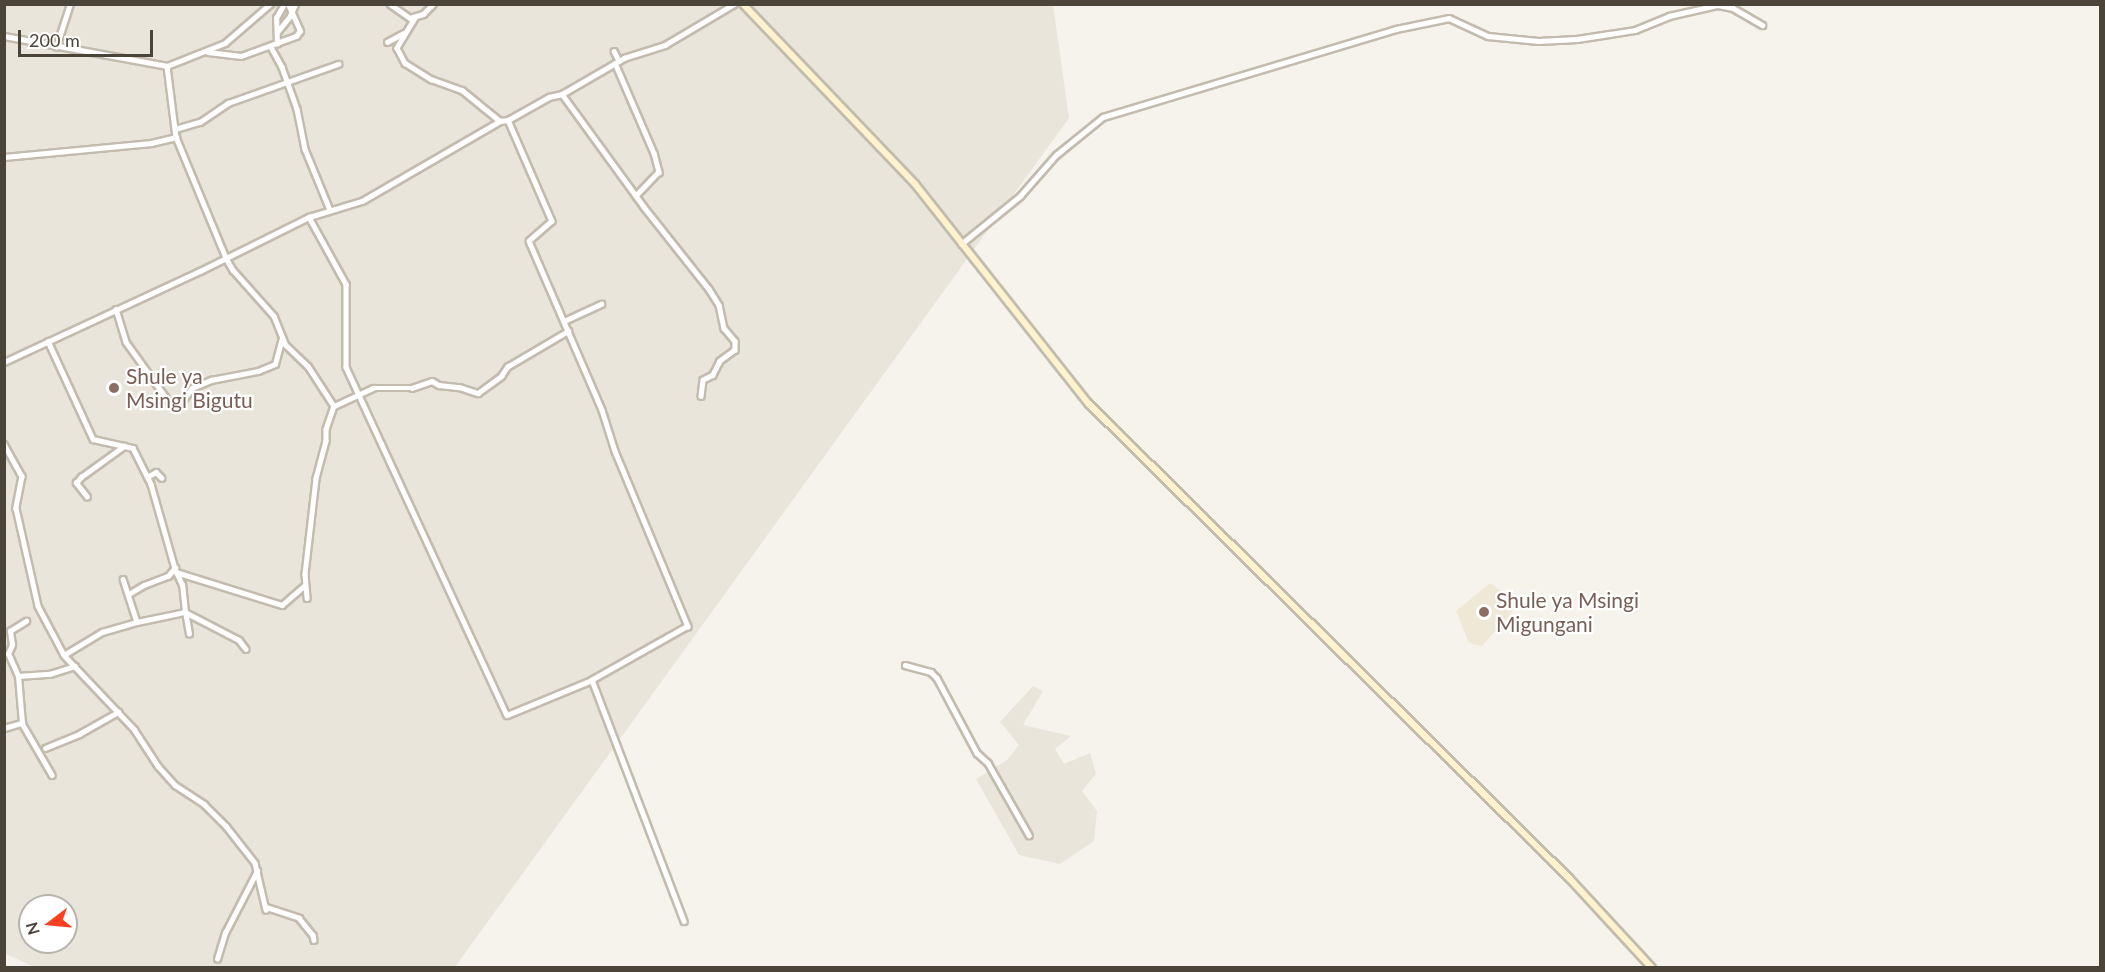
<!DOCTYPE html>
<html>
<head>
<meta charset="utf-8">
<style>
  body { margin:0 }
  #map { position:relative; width:2105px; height:972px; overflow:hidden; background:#f6f3ec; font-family:Lato,sans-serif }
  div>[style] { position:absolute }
  .residential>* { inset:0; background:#eae5da }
  .education>* { inset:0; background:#efe8d6 }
  .roads { filter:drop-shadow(2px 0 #c2bbae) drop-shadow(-2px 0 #c2bbae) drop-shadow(0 2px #c2bbae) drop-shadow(0 -2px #c2bbae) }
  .minor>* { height:4.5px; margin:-2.25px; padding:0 2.25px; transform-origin:2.25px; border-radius:2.25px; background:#fff }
  .secondary>* { height:6px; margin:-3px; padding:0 3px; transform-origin:3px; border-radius:3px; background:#fff3cd }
  .dots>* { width:16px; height:16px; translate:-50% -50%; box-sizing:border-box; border:3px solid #fff; border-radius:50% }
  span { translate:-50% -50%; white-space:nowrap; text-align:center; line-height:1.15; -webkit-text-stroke:4.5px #fff; paint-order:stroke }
  .education-label { font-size:21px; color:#785e54 }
  .left { translate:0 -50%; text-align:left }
  .frame { position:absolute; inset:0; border:6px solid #4b4439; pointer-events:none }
  .north { position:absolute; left:18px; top:894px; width:60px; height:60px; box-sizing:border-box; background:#fff; border:2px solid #b7b4b0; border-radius:50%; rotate:254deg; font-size:16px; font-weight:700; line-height:24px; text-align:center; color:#4b4439 }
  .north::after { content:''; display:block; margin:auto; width:21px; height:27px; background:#fc3f1d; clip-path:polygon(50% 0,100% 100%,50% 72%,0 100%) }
  .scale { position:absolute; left:18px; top:30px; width:135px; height:27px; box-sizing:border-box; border:3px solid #4b4439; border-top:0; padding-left:8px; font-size:18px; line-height:21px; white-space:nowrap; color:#4b4439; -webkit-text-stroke:4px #fff; paint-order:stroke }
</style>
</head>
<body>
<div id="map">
  <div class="residential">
    <i style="clip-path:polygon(evenodd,4px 5px,1053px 5px,1069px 118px,455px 967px,34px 967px,4px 953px,4px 5px,30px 906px,66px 906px,66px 942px,30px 942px,30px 906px)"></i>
    <i style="clip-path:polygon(1033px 686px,1043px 691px,1023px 725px,1071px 736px,1055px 749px,1064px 764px,1090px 753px,1096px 774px,1082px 791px,1097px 811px,1094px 841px,1060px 864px,1019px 855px,976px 779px,1007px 760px,1019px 745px,1000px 722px)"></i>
  </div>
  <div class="education">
    <i style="clip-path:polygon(1490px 583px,1519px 604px,1482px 646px,1469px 643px,1456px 611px)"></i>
  </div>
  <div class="roads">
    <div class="minor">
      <i style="left:390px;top:4px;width:24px;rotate:35deg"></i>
      <i style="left:410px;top:18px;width:14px;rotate:-17deg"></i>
      <i style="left:423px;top:14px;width:14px;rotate:-45deg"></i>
      <i style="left:415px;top:18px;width:35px;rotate:121deg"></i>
      <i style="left:397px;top:48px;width:17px;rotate:62deg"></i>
      <i style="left:405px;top:63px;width:31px;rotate:32deg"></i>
      <i style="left:431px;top:79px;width:33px;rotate:20deg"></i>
      <i style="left:462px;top:90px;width:49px;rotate:39.2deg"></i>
      <i style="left:278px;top:31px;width:19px;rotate:-51deg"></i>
      <i style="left:290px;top:16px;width:13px;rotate:-67deg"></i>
      <i style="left:4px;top:36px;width:166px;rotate:10.4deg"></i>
      <i style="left:167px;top:66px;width:62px;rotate:-21.6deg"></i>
      <i style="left:225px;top:43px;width:60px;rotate:-40.9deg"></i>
      <i style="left:387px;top:42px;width:19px;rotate:-28deg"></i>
      <i style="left:277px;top:44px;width:26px;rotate:-92deg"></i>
      <i style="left:276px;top:18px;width:16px;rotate:-60deg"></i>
      <i style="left:56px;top:47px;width:45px;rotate:-72deg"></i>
      <i style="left:271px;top:47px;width:23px;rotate:61deg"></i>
      <i style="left:282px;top:67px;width:45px;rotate:70.3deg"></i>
      <i style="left:297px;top:109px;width:41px;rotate:78.7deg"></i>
      <i style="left:305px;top:149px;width:66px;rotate:67.7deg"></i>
      <i style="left:614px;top:51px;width:11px;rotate:63deg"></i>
      <i style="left:208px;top:52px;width:33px;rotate:7deg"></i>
      <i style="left:241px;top:56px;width:59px;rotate:-20deg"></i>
      <i style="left:296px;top:36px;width:6px;rotate:-51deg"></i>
      <i style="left:300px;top:31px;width:30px;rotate:-114deg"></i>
      <i style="left:615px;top:63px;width:98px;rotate:66.6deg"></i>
      <i style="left:654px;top:153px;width:20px;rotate:75deg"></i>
      <i style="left:659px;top:172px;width:33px;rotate:134deg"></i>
      <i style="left:167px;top:66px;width:72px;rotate:82.8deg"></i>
      <i style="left:176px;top:137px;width:131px;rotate:67.5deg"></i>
      <i style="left:226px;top:258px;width:14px;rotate:60deg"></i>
      <i style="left:233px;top:270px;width:62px;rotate:48.3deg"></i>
      <i style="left:274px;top:316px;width:31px;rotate:68deg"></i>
      <i style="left:286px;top:345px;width:30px;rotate:44deg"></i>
      <i style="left:308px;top:366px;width:48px;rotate:57deg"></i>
      <i style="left:334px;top:406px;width:24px;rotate:109deg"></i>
      <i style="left:326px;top:429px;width:12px;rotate:90deg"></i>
      <i style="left:326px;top:441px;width:39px;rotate:105deg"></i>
      <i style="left:316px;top:479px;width:96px;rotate:96.6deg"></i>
      <i style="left:305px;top:574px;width:24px;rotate:85deg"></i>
      <i style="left:562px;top:94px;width:140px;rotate:54deg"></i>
      <i style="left:644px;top:207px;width:105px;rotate:51.6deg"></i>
      <i style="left:709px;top:289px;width:19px;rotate:58deg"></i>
      <i style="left:719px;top:305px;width:24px;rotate:78deg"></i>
      <i style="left:724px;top:328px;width:17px;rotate:50deg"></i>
      <i style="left:735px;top:341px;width:9px;rotate:90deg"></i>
      <i style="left:735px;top:350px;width:19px;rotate:144deg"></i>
      <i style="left:720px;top:361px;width:16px;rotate:117deg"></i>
      <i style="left:713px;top:375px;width:11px;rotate:153deg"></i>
      <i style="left:703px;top:380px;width:16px;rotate:97deg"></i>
      <i style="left:508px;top:120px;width:110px;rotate:66.5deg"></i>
      <i style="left:552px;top:221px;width:30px;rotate:139deg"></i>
      <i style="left:529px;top:241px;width:184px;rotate:66.6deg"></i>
      <i style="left:602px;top:410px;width:43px;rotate:72.4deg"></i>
      <i style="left:615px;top:451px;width:190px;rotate:67.4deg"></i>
      <i style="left:688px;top:626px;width:110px;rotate:150.6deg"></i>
      <i style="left:175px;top:129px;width:26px;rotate:-16deg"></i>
      <i style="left:200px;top:122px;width:34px;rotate:-34deg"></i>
      <i style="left:228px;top:103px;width:117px;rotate:-19.5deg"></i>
      <i style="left:4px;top:157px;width:148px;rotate:-5.4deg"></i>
      <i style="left:151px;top:143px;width:26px;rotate:-13deg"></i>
      <i style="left:309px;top:217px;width:77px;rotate:61.1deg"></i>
      <i style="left:346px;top:284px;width:83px;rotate:90deg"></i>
      <i style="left:346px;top:367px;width:383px;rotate:65.2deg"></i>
      <i style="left:507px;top:715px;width:92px;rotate:-22.4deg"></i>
      <i style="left:592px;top:680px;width:258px;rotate:69.1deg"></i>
      <i style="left:961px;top:244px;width:76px;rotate:-39.1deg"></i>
      <i style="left:1020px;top:196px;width:55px;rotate:-48.7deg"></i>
      <i style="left:1056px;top:155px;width:60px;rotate:-39deg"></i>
      <i style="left:1103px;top:117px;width:306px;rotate:-16.7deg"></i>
      <i style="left:1396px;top:29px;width:54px;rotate:-11.7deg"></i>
      <i style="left:1449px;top:18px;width:43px;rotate:24.8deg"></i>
      <i style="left:1488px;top:36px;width:50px;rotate:5.7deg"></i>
      <i style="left:1538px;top:41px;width:39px;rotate:-3deg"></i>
      <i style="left:1577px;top:39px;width:59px;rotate:-8.8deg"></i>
      <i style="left:1635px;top:30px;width:37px;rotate:-22deg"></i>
      <i style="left:1669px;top:16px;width:50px;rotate:-12.7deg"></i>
      <i style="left:1718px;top:5px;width:15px;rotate:11deg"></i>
      <i style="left:1733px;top:8px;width:34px;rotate:30deg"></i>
      <i style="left:116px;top:309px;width:34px;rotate:73deg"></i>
      <i style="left:126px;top:342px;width:75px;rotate:54.2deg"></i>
      <i style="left:170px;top:403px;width:12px;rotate:-9deg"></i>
      <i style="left:182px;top:401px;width:16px;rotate:-52deg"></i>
      <i style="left:192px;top:388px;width:21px;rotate:-23deg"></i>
      <i style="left:211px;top:380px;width:48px;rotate:-10.8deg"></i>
      <i style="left:258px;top:371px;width:18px;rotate:-22deg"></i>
      <i style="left:275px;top:364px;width:27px;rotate:-75deg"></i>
      <i style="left:564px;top:321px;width:41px;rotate:-24.7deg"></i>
      <i style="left:48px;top:341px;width:108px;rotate:65.3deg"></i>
      <i style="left:93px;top:439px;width:41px;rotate:12.7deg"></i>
      <i style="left:133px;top:448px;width:40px;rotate:63.4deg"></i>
      <i style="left:151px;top:484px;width:91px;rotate:74.1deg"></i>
      <i style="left:176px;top:572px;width:111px;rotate:17.3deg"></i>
      <i style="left:282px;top:605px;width:29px;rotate:-41deg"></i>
      <i style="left:4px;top:362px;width:216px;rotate:-24.9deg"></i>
      <i style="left:200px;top:271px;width:122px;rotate:-26.4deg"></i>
      <i style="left:309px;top:217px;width:55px;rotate:-16.8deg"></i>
      <i style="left:362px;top:201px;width:160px;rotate:-30.1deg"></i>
      <i style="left:500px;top:121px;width:8px;rotate:-7deg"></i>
      <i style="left:508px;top:120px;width:47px;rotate:-29.3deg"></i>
      <i style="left:549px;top:97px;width:13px;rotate:-13deg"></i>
      <i style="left:562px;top:94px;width:72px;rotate:-30.1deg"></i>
      <i style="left:624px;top:58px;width:43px;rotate:-17.6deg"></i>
      <i style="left:665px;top:45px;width:80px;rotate:-30.7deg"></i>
      <i style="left:334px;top:406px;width:43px;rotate:-24.8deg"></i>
      <i style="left:373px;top:388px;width:39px"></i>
      <i style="left:412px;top:388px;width:21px;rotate:-19deg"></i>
      <i style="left:432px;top:381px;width:8px;rotate:30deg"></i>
      <i style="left:439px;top:385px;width:20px;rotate:6deg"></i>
      <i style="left:459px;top:387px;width:20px;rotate:18deg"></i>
      <i style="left:478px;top:393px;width:29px;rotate:-36deg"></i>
      <i style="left:501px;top:376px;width:11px;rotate:-56deg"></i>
      <i style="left:507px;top:367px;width:71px;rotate:-30.5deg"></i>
      <i style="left:4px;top:444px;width:37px;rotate:61deg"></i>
      <i style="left:22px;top:476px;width:33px;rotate:101deg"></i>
      <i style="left:16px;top:508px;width:100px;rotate:77.3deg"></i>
      <i style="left:38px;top:606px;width:55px;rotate:62deg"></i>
      <i style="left:64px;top:655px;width:102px;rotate:46.6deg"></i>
      <i style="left:134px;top:729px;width:44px;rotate:57deg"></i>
      <i style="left:158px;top:766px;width:25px;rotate:48deg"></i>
      <i style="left:175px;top:785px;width:35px;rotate:33deg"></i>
      <i style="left:204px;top:804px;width:31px;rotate:45deg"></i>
      <i style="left:226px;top:826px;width:47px;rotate:51.9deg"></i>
      <i style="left:255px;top:863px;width:48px;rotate:76.8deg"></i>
      <i style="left:147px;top:477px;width:10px;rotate:-29deg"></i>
      <i style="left:156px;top:472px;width:8px;rotate:45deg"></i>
      <i style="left:87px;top:497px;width:18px;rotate:-128deg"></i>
      <i style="left:76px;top:483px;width:8px;rotate:-50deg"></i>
      <i style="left:81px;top:477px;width:53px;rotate:-35.8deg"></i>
      <i style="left:123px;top:579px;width:45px;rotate:72deg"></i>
      <i style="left:137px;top:622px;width:49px;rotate:-11.8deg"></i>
      <i style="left:185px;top:612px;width:27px;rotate:-96deg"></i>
      <i style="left:182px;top:585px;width:14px;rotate:-115deg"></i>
      <i style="left:129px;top:594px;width:17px;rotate:-31deg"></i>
      <i style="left:144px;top:585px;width:26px;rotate:-21deg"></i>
      <i style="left:168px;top:576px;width:11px;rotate:-49deg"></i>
      <i style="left:189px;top:634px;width:22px;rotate:-100deg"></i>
      <i style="left:185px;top:612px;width:61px;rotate:27.4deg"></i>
      <i style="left:239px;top:640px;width:11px;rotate:52deg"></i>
      <i style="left:64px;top:655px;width:44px;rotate:-31.2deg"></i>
      <i style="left:102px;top:632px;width:36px;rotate:-16deg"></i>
      <i style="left:905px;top:665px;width:27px;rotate:15deg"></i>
      <i style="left:931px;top:672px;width:8px;rotate:45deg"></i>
      <i style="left:937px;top:678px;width:85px;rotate:61.9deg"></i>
      <i style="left:977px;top:753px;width:15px;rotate:42deg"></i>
      <i style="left:988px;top:763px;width:83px;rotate:60.3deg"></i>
      <i style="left:18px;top:676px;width:24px;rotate:-114deg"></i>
      <i style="left:8px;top:654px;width:10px;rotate:-66deg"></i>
      <i style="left:12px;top:645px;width:14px;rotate:-98deg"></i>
      <i style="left:10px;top:631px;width:19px;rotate:-32deg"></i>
      <i style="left:22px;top:723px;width:60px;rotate:60deg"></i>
      <i style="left:4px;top:728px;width:19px;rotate:-16deg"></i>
      <i style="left:22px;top:723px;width:47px;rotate:-94.9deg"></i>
      <i style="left:18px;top:676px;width:32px;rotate:-4deg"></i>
      <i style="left:50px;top:674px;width:26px;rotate:-18deg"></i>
      <i style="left:45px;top:748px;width:37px;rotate:-22deg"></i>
      <i style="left:79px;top:734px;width:45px;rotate:-29.4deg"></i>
      <i style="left:266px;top:907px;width:35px;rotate:18deg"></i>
      <i style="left:299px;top:918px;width:22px;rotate:51deg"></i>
      <i style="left:313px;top:935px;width:5px;rotate:79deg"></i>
      <i style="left:217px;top:959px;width:27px;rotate:-73deg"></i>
      <i style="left:225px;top:933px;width:70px;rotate:-62.7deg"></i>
    </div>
    <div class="secondary">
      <i style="left:743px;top:4px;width:249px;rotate:46.3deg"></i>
      <i style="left:915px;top:184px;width:280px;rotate:51.7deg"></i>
      <i style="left:1089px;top:404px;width:675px;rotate:44.64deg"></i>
      <i style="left:1569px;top:878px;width:122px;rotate:47.3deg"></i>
    </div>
  </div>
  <div class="dots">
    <i style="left:114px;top:388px;background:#8d6e63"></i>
    <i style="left:1484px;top:612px;background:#8d6e63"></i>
  </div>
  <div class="education-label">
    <span class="left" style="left:126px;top:388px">Shule ya<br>Msingi Bigutu</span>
    <span class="left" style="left:1496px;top:612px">Shule ya Msingi<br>Migungani</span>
  </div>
  <div class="frame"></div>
  <div class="north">N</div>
  <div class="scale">200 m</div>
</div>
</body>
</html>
